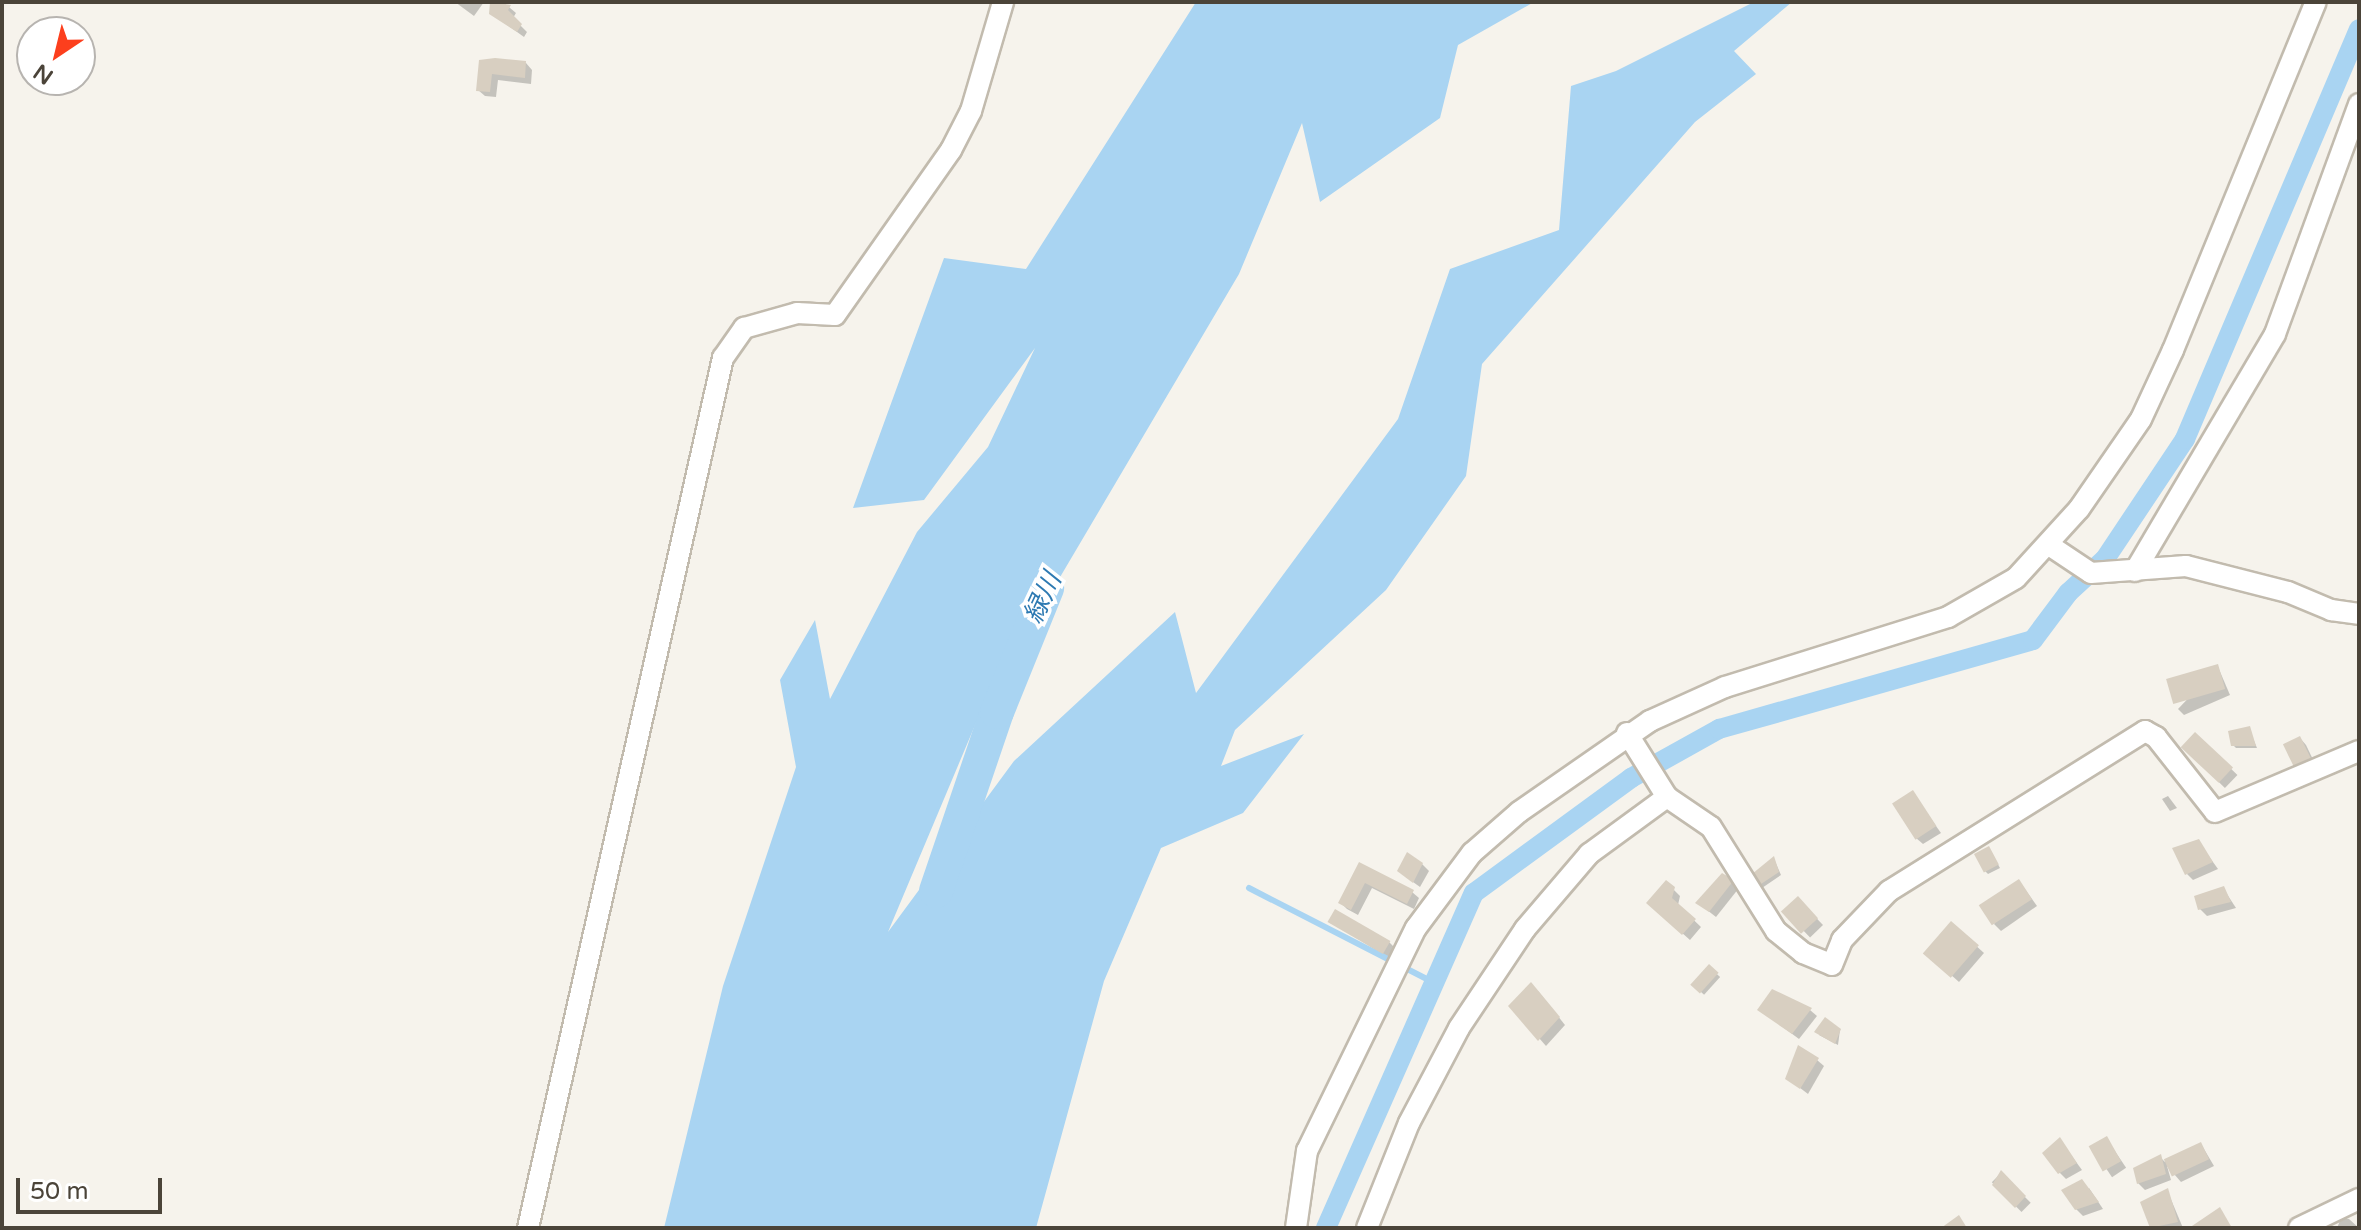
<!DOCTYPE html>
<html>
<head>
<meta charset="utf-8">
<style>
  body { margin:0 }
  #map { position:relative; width:2361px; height:1230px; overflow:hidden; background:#f6f3ec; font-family:"Varela Round","Noto Sans JP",sans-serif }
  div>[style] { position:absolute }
  .water>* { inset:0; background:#a9d4f2 }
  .shadow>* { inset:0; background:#0003; transform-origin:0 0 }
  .stream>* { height:6px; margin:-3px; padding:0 3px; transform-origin:3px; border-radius:3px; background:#a9d4f2 }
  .canal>* { height:20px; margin:-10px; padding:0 10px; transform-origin:10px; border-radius:10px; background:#a9d4f2 }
  .river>* { height:34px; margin:-17px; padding:0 17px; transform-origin:17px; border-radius:17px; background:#a9d4f2 }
  .building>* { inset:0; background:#d8cfc1; transform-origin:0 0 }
  .roads { filter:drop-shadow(2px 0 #c2bbae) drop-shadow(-2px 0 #c2bbae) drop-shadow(0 2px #c2bbae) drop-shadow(0 -2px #c2bbae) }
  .minor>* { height:20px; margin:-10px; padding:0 10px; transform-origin:10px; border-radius:10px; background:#fff }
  span { translate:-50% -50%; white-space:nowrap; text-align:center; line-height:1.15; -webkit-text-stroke:7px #fff; paint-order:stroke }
  .water-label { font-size:26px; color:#2e7ab2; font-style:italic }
  .frame { position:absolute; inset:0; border:4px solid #4b4439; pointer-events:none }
  .north { position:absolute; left:16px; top:16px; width:80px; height:80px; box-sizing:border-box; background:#fff; border:2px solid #b7b4b0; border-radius:50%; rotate:215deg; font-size:22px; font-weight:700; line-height:32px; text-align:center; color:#4b4439 }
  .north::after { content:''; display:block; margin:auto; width:28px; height:36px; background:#fc3f1d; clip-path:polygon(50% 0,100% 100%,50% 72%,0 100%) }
  .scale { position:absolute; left:16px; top:1178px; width:146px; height:36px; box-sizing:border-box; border:4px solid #4b4439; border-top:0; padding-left:10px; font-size:24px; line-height:28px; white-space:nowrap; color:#4b4439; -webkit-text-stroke:6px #fff; paint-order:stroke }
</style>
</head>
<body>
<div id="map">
  <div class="water">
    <i style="clip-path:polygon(1196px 2px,1534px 2px,1458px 45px,1440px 118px,1320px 202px,1302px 123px,1239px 274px,981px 711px,888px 932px,1014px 761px,1175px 612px,1196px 693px,1398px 419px,1450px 269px,1559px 230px,1571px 86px,1616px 71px,1752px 3px,1792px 2px,1734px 51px,1756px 74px,1695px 122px,1482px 364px,1466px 476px,1386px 590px,1235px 730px,1221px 766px,1304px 734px,1243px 813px,1161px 848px,1104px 981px,1036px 1228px,664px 1228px,723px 986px,796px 767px,780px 680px,815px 620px,830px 699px,917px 532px,988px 447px,1035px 348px,924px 500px,853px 508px,944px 258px,1026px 269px)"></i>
  </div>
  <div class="shadow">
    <i style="clip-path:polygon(455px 2px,484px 2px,474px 16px)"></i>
    <i style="clip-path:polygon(493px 2px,503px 2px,516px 13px,513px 18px,527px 32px,524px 37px,492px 14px)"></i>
    <i style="clip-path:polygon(481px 62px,526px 63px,532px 70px,531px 84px,498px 80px,496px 97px,485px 96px,478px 90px)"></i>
    <i style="clip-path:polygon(2218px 667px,2230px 695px,2184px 715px,2178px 709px)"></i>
    <i style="clip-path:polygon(2249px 729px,2257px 748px,2236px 748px,2233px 745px)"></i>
    <i style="left:2195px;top:734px;width:59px;height:18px;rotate:44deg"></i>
    <i style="clip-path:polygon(2300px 738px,2306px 745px,2319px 772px,2299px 772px)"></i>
    <i style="clip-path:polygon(1912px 792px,1941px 833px,1923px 844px,1916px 838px)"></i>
    <i style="clip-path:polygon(2168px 796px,2177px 808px,2170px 811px,2162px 799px)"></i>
    <i style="clip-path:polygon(2198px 841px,2218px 869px,2193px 880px,2187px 874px)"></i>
    <i style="clip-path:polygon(1989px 848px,2000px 868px,1988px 874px,1985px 871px)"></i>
    <i style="clip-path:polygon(1774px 859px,1781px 875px,1762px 888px,1755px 875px)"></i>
    <i style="clip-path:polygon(1422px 864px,1429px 871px,1420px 887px,1406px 877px)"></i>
    <i style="clip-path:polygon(1360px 865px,1412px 892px,1419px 898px,1414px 909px,1372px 888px,1358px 915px,1347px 909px,1340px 902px)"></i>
    <i style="clip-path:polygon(2019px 881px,2037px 906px,2001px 931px,1994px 924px)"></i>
    <i style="clip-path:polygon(1732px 882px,1739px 888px,1716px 917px,1698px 903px)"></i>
    <i style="clip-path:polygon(1667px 883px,1680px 896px,1678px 905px,1701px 927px,1690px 940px,1655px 909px)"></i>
    <i style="clip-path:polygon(2223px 888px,2236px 908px,2207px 916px,2200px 909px)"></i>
    <i style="left:1798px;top:899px;width:36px;height:18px;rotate:46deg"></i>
    <i style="clip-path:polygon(1330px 921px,1389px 942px,1396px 949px,1390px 959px)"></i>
    <i style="clip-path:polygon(1952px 924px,1984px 953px,1959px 982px,1933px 959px)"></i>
    <i style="left:1709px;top:967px;width:15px;height:24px;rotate:42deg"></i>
    <i style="clip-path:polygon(1538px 991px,1565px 1025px,1546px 1046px,1511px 1006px)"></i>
    <i style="clip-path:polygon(1760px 1010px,1810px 1010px,1817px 1016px,1799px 1039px)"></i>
    <i style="clip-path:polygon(1840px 1030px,1838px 1045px,1819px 1035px)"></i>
    <i style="clip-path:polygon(1817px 1060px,1824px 1066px,1808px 1094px,1787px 1078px)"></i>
    <i style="left:2106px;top:1138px;width:36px;height:17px;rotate:56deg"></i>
    <i style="clip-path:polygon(2060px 1140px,2082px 1170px,2066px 1179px,2059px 1172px)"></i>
    <i style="clip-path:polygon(2201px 1144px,2214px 1166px,2181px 1182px,2167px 1166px,2171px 1180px,2145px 1190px,2138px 1183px,2160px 1157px,2165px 1162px)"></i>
    <i style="left:2001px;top:1173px;width:42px;height:13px;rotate:45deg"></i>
    <i style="clip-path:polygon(2089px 1188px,2103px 1209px,2083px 1216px,2076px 1209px)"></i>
    <i style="clip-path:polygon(2167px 1190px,2183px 1228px,2152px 1228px,2142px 1203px)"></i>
    <i style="clip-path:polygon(2341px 1218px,2349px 1219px,2359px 1228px,2337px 1228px)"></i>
  </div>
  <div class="stream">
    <i style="left:1249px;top:888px;width:209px;rotate:27.1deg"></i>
  </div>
  <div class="canal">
    <i style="left:1326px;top:1228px;width:366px;rotate:-66.2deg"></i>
    <i style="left:1474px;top:893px;width:195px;rotate:-36.2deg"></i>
    <i style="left:1631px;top:778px;width:101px;rotate:-29.1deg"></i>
    <i style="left:1719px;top:729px;width:326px;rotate:-15.8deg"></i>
    <i style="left:2033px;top:640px;width:59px;rotate:-53.3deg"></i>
    <i style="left:2068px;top:593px;width:50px;rotate:-42.6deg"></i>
    <i style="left:2105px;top:559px;width:144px;rotate:-56.3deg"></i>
    <i style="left:2185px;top:439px;width:445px;rotate:-67deg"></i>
  </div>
  <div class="river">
    <i style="left:936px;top:891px;width:189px;rotate:-71.2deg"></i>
    <i style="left:997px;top:712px;width:134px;rotate:-68deg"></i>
  </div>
  <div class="building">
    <i style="clip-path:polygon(490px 2px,511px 5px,508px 10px,522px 24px,517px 32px,489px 14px)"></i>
    <i style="clip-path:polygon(495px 58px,526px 61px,525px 78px,492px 74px,490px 92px,476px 91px,479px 60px)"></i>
    <i style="left:2218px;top:664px;width:26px;height:54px;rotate:74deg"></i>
    <i style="clip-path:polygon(2250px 726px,2256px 746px,2231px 746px,2228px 731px)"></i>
    <i style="left:2195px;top:732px;width:52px;height:21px;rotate:43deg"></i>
    <i style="left:2300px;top:736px;width:32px;height:19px;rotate:64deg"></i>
    <i style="left:1913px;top:790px;width:43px;height:25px;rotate:57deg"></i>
    <i style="clip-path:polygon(2199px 839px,2213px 862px,2185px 875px,2172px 848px)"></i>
    <i style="left:1989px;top:846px;width:21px;height:17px;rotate:62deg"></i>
    <i style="clip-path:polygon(1407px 852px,1423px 863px,1413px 883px,1397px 871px)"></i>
    <i style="clip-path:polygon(1774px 856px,1779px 872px,1758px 886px,1752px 874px)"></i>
    <i style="clip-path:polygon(1359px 862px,1414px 890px,1407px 904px,1365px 883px,1351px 910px,1338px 903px)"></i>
    <i style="clip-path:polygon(1722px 873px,1734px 880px,1709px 912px,1695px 903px)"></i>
    <i style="left:2019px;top:879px;width:24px;height:48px;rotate:57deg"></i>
    <i style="clip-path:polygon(1666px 880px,1675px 887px,1672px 898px,1696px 919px,1682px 935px,1646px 903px)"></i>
    <i style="clip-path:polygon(2224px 886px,2231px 902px,2198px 910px,2194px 896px)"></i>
    <i style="left:1798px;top:896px;width:30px;height:23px;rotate:48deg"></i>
    <i style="left:1335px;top:909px;width:64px;height:15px;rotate:30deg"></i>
    <i style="left:1951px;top:921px;width:37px;height:43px;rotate:41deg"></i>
    <i style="left:1709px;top:964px;width:13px;height:28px;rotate:42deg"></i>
    <i style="clip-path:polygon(1531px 982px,1560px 1017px,1538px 1041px,1508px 1006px)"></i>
    <i style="clip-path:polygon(1772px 989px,1812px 1008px,1792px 1034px,1757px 1010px)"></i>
    <i style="clip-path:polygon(1825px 1017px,1841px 1029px,1835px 1044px,1814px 1032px)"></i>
    <i style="clip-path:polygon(1798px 1045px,1819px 1058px,1800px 1089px,1785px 1079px)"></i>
    <i style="left:2107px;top:1136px;width:29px;height:21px;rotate:61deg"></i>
    <i style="clip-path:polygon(2060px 1137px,2077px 1163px,2058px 1174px,2042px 1153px)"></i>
    <i style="left:2201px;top:1142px;width:19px;height:41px;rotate:65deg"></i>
    <i style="clip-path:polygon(2161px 1154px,2166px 1174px,2137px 1184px,2133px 1168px)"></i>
    <i style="clip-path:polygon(2001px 1170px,2026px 1196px,2015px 1208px,1992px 1185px)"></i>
    <i style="clip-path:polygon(2082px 1179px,2099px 1202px,2075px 1210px,2061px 1190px)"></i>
    <i style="clip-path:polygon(2168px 1188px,2178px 1222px,2150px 1228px,2140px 1202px)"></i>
    <i style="clip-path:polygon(2220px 1207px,2232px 1228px,2189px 1228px)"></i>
    <i style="clip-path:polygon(1959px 1215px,1967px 1228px,1941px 1228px)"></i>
  </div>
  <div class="roads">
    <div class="minor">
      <i style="left:2049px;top:545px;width:50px;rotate:33.7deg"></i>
      <i style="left:2091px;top:573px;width:95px;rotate:-4.2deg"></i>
      <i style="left:2186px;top:566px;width:105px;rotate:14.3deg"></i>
      <i style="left:2288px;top:592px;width:47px;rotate:22.7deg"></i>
      <i style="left:2331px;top:610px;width:28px;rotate:8deg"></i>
      <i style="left:2135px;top:571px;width:275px;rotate:-59.4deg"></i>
      <i style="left:2275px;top:334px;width:245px;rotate:-69.9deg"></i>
      <i style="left:1627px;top:733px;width:75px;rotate:58deg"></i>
      <i style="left:1667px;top:797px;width:53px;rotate:34.3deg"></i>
      <i style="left:1711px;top:827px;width:123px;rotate:58deg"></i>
      <i style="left:1776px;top:931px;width:35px;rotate:39deg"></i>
      <i style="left:1803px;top:953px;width:31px;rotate:22deg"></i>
      <i style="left:1832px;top:965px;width:27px;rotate:-68deg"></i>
      <i style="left:1842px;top:940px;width:68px;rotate:-46.2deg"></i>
      <i style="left:1889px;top:891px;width:302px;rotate:-32deg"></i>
      <i style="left:2145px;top:731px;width:13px;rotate:29deg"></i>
      <i style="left:2156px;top:737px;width:95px;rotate:51.8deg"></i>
      <i style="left:2215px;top:812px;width:156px;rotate:-23deg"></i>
      <i style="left:528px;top:1228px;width:892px;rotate:-77.37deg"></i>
      <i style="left:723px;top:358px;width:37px;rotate:-55deg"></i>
      <i style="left:744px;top:328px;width:55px;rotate:-15.8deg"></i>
      <i style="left:797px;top:313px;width:38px;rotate:3deg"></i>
      <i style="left:835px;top:315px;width:202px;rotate:-54.9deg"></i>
      <i style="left:951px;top:150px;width:44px;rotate:-62.9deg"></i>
      <i style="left:971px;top:111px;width:114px;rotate:-73.6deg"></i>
      <i style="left:1296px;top:1228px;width:78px;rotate:-81.9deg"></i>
      <i style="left:1307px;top:1151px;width:248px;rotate:-64deg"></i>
      <i style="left:1416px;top:928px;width:94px;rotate:-53.3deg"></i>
      <i style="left:1472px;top:853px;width:62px;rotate:-41.1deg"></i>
      <i style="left:1519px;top:812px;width:160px;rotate:-34.8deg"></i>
      <i style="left:1650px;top:721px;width:82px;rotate:-24.4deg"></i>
      <i style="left:1725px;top:687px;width:234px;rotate:-17.4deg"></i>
      <i style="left:1948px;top:617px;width:78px;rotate:-29.8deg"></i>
      <i style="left:2016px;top:578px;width:93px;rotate:-47.6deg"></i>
      <i style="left:2079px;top:509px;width:109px;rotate:-55.4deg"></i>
      <i style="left:2141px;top:419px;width:76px;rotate:-65.1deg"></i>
      <i style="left:2173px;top:350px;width:376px;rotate:-67.7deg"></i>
      <i style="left:1367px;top:1228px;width:113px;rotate:-68.2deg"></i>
      <i style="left:1409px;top:1123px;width:107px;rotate:-62.2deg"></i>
      <i style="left:1459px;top:1028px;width:119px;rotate:-56.3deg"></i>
      <i style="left:1525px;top:929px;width:99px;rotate:-49.5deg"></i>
      <i style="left:1589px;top:854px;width:97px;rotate:-36.2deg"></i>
      <i style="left:2299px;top:1228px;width:67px;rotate:-25.8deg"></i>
    </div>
  </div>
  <div class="water-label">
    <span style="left:1043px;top:598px;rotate:-65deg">緑川</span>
  </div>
  <div class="frame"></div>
  <div class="north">N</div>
  <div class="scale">50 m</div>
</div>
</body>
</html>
